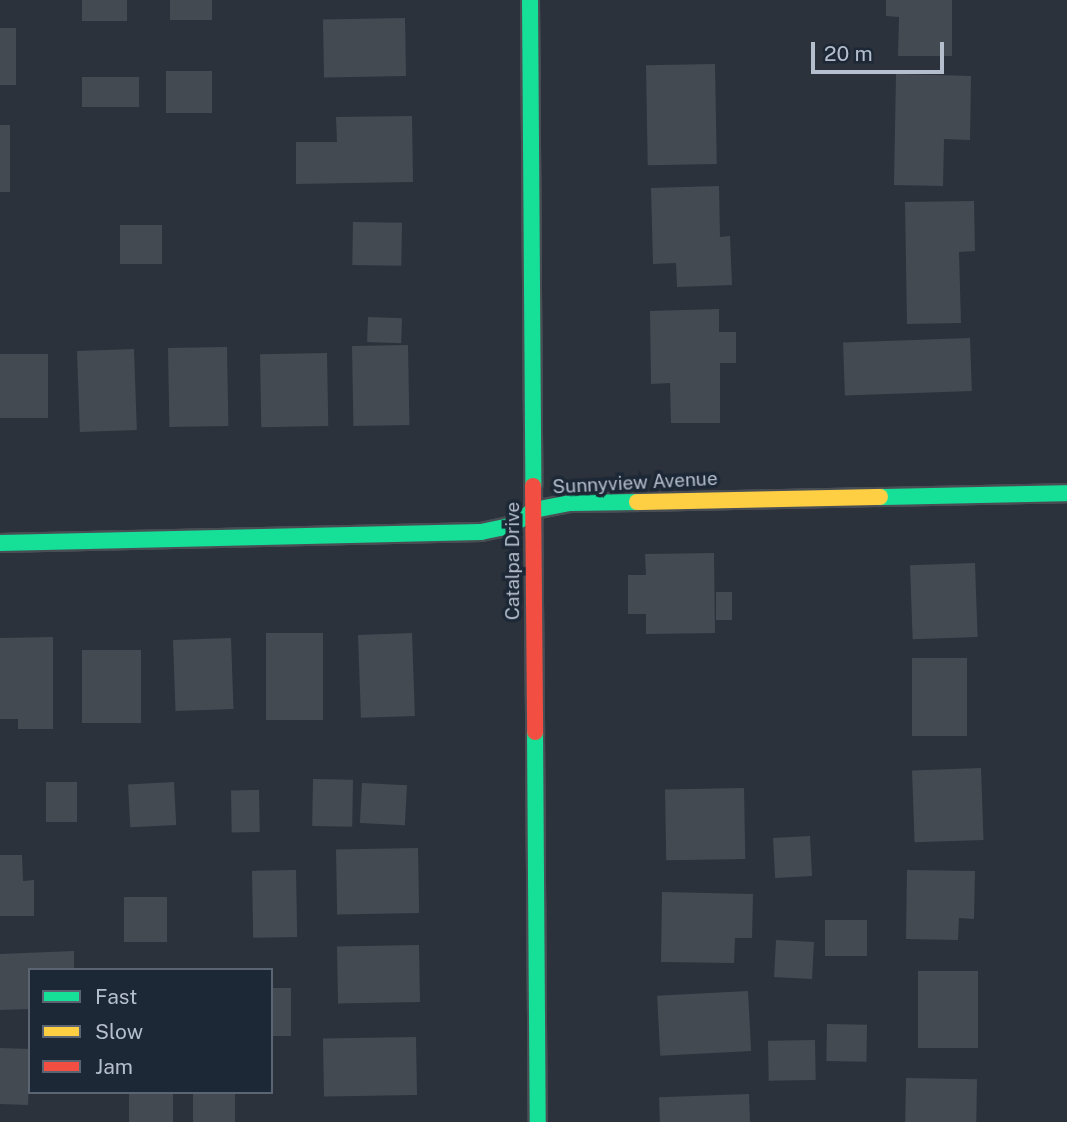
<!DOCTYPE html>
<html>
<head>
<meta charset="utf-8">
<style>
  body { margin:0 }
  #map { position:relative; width:1067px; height:1122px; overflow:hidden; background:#2b323b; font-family:"Public Sans",sans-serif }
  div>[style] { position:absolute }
  .building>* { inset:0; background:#444a52; transform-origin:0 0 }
  .roads { filter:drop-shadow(2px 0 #494e55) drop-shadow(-2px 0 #494e55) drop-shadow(0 2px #494e55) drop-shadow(0 -2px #494e55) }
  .fast>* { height:16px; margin:-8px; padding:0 8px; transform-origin:8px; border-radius:8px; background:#16e098 }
  .slow>* { height:16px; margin:-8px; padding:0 8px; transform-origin:8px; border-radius:8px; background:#ffcf43 }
  .jam>* { height:16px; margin:-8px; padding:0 8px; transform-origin:8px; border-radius:8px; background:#f24e42 }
  span { translate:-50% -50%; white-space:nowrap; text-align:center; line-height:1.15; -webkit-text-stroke:7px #1d2836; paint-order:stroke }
  .street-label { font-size:19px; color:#b5becc }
  .legend { position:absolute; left:28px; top:968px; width:245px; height:126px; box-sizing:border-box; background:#1d2836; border:2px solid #5a6472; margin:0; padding:9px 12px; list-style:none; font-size:21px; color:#b5becc }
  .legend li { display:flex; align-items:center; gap:14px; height:35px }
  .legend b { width:35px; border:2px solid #5a6472 }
  .scale { position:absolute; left:811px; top:42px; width:133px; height:32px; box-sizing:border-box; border:4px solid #b5becc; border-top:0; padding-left:9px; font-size:21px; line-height:24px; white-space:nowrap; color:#b5becc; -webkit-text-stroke:5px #1d2836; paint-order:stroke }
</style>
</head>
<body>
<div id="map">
  <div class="building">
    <i style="left:82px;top:0;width:45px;height:21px"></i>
    <i style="left:170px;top:0;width:42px;height:20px"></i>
    <i style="clip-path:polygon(886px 0,952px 0,952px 56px,898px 56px,899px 17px,886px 16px)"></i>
    <i style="left:405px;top:18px;width:58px;height:82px;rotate:89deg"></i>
    <i style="left:0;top:28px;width:16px;height:57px"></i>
    <i style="left:715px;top:64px;width:100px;height:69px;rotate:89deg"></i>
    <i style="left:212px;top:71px;width:42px;height:46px;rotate:90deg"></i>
    <i style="clip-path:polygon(896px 74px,971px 76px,970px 140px,944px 139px,943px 186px,894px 185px)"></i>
    <i style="left:82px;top:77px;width:57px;height:30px"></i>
    <i style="clip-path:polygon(412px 116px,413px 182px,296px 184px,296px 142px,337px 142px,336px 117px)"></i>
    <i style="left:0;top:125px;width:10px;height:67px"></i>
    <i style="clip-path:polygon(719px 186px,720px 237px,730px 236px,732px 285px,677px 287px,676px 263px,653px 264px,651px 188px)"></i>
    <i style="clip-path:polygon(974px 201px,975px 251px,959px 252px,961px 323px,907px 324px,905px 202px)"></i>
    <i style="left:353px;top:222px;width:49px;height:43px;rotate:1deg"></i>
    <i style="left:120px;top:225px;width:42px;height:39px"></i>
    <i style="clip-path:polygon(719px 309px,719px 332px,736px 332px,736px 363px,720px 363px,720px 423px,671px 423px,670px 383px,651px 384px,650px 311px)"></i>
    <i style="left:368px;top:317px;width:34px;height:25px;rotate:2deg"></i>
    <i style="left:970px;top:338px;width:53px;height:127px;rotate:88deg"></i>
    <i style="left:408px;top:345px;width:80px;height:56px;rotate:89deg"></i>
    <i style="left:227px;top:347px;width:79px;height:59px;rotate:89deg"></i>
    <i style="left:134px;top:349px;width:81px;height:57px;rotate:88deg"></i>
    <i style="left:327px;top:353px;width:73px;height:67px;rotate:89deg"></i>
    <i style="left:0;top:354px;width:48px;height:64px"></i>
    <i style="clip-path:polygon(714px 553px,715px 633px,646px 634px,646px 614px,628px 614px,628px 575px,646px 575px,645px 554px)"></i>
    <i style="left:975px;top:563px;width:74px;height:65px;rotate:88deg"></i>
    <i style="left:716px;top:592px;width:16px;height:28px"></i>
    <i style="left:266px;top:633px;width:57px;height:87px"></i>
    <i style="left:412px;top:633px;width:83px;height:54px;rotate:88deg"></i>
    <i style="clip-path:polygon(53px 637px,53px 729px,18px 729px,18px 719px,0 719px,0 638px)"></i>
    <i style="left:231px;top:638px;width:71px;height:58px;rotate:88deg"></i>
    <i style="left:82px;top:650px;width:59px;height:73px"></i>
    <i style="left:912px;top:658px;width:55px;height:78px"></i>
    <i style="left:981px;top:768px;width:72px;height:69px;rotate:88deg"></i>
    <i style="left:313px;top:779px;width:40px;height:47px;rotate:1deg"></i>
    <i style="left:46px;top:782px;width:31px;height:40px"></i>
    <i style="left:174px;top:782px;width:43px;height:46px;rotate:87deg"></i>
    <i style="left:362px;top:783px;width:45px;height:40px;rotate:3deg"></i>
    <i style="left:744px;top:788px;width:71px;height:79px;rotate:89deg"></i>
    <i style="left:259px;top:790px;width:42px;height:28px;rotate:89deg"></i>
    <i style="left:810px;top:836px;width:40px;height:37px;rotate:87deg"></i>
    <i style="left:418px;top:848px;width:65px;height:82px;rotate:89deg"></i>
    <i style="clip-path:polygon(0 855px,22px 855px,23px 881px,34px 880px,34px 916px,0 916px)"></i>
    <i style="left:296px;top:870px;width:67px;height:44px;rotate:89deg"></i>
    <i style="clip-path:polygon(907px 870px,975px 871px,974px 919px,959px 918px,958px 940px,906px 939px)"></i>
    <i style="clip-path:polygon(662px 892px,753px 894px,752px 938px,735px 938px,734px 963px,661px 962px)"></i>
    <i style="left:124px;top:897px;width:43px;height:45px"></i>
    <i style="left:825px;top:920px;width:42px;height:36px"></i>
    <i style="left:776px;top:940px;width:38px;height:37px;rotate:3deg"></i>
    <i style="left:419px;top:945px;width:57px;height:82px;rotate:89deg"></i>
    <i style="clip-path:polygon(74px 951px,74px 970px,30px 970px,30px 1009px,0 1010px,0 954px)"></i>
    <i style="left:918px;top:971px;width:60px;height:77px"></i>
    <i style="left:271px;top:988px;width:20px;height:48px"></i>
    <i style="left:748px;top:991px;width:60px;height:91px;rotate:87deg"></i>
    <i style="left:827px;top:1024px;width:40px;height:37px;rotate:1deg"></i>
    <i style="left:416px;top:1037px;width:58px;height:93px;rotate:89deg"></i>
    <i style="left:815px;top:1040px;width:40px;height:47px;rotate:89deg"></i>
    <i style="left:0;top:1048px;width:30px;height:56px;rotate:2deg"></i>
    <i style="left:906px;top:1078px;width:71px;height:44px;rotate:1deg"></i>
    <i style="left:129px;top:1092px;width:44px;height:30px"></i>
    <i style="left:193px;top:1092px;width:42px;height:30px"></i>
    <i style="left:749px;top:1094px;width:28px;height:90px;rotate:88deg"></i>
  </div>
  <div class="roads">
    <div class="fast">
      <i style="left:530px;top:0;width:486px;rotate:89.6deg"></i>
      <i style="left:880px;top:497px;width:187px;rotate:-1.2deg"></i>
      <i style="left:0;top:543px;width:481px;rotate:-1.3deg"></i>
      <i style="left:481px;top:532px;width:33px;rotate:-12deg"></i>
      <i style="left:513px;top:525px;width:26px;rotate:-36deg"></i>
      <i style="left:534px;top:510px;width:38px;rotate:-11deg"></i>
      <i style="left:571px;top:503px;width:66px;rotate:-0.9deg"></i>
      <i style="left:535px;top:732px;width:390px;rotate:89.6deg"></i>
    </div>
    <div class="slow">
      <i style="left:637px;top:502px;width:243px;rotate:-1.2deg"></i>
    </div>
    <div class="jam">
      <i style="left:533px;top:486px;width:246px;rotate:89.5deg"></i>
    </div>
  </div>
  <div class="street-label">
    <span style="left:635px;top:483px;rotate:-3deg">Sunnyview Avenue</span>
    <span style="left:513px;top:561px;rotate:-90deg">Catalpa Drive</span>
  </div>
  <ul class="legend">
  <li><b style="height:9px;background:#16e098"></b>Fast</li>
  <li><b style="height:9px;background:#ffcf43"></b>Slow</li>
  <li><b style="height:9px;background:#f24e42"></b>Jam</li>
  </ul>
  <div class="scale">20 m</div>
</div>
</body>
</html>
